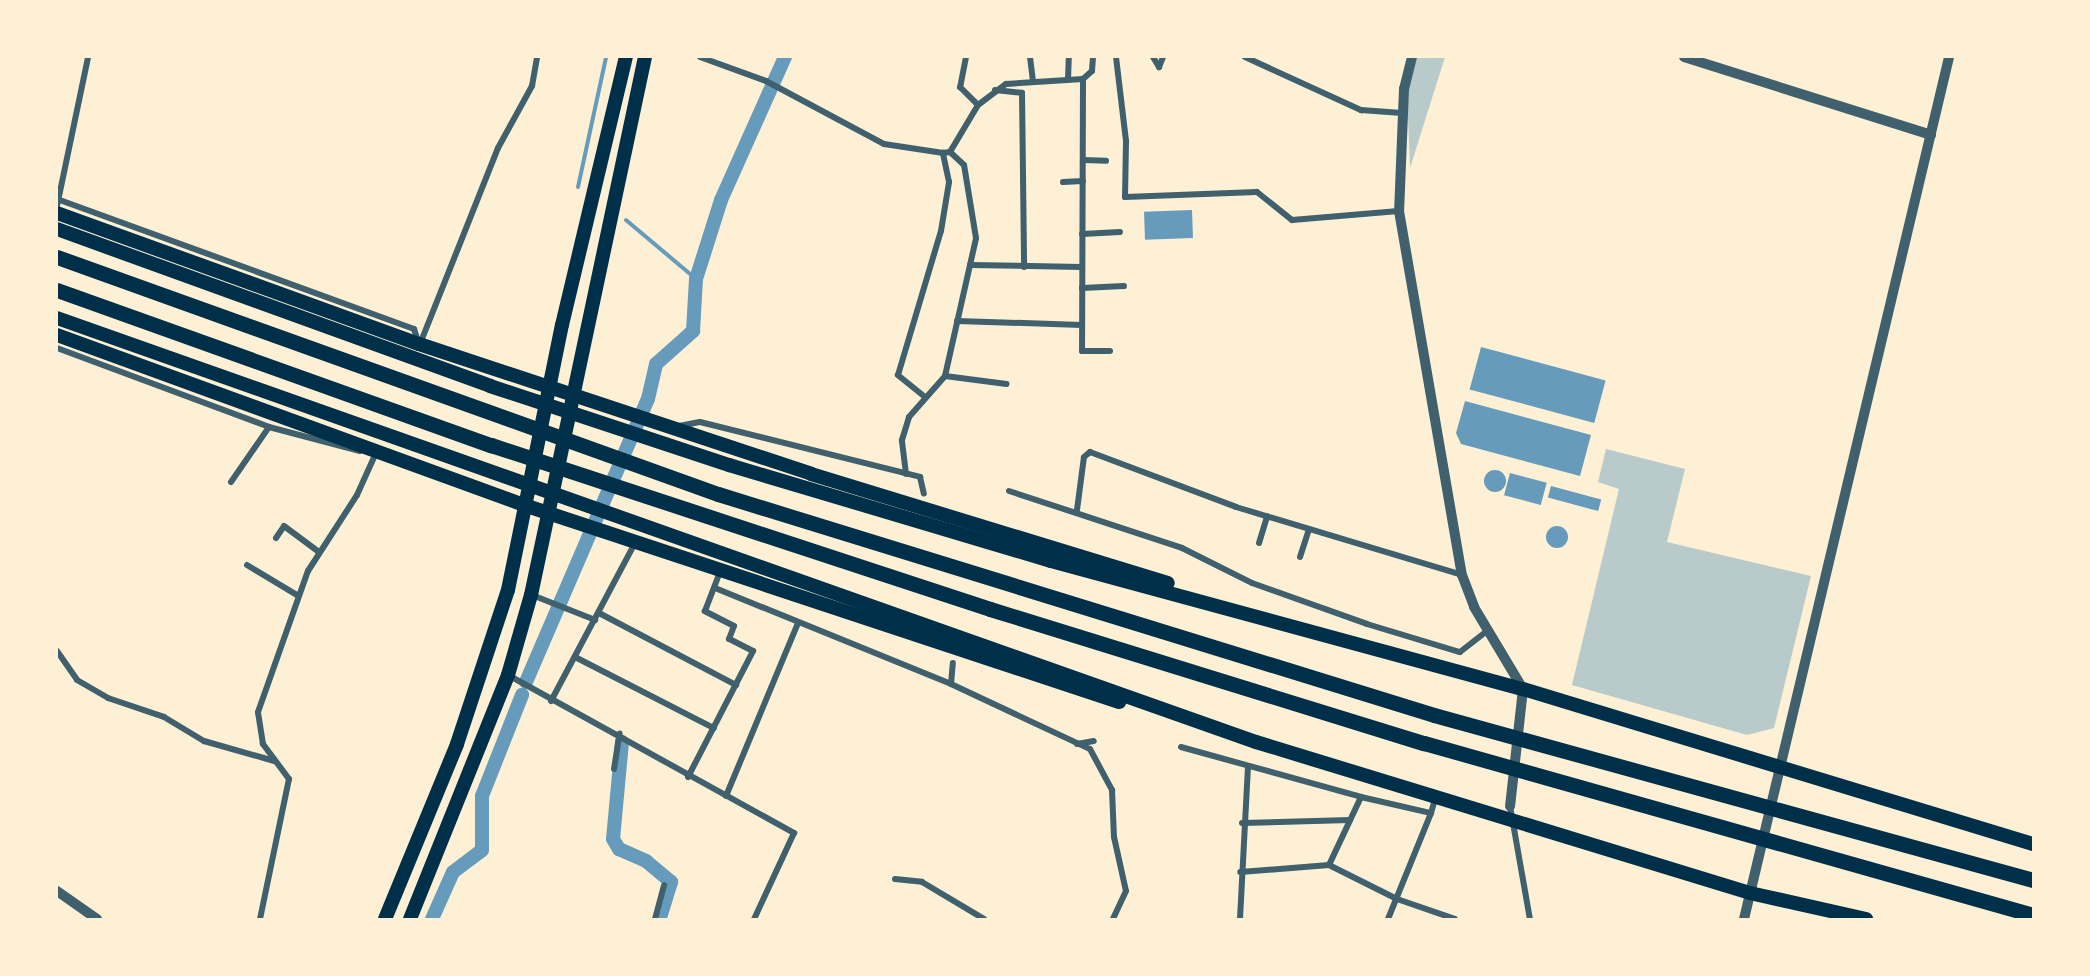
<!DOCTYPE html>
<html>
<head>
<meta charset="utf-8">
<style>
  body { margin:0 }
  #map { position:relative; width:2090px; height:976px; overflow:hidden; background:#fdf0d5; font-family:Quicksand,sans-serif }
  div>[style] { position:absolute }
  .green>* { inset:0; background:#b9caca }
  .water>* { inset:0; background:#669bbc; transform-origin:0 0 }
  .round { border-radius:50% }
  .stream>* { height:4px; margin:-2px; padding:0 2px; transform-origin:2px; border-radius:2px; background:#669bbc }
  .canal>* { height:14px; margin:-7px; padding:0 7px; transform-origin:7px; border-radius:7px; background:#669bbc }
  .minor>* { height:6px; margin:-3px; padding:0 3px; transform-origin:3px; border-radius:3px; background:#3f606c }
  .tertiary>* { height:10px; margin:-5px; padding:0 5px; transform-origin:5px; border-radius:5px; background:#3f606c }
  .primary>* { height:14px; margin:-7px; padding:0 7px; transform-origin:7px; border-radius:7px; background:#003049 }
  .trunk>* { height:14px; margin:-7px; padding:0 7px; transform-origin:7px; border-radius:7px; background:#003049 }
  .motorway>* { height:15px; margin:-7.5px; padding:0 7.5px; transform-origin:7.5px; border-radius:7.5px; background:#003049 }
  span { translate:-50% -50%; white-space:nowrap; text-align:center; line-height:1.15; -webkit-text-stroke:6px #fdf0d5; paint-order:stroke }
  .frame { position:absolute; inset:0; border:58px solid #fdf0d5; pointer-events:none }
</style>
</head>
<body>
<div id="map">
  <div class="green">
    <i style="clip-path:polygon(1417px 57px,1445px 57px,1410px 168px,1407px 90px)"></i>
    <i style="clip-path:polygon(1606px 449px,1685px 469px,1667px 542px,1811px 576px,1774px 728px,1747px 735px,1572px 685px,1619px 489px,1598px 482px)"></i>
  </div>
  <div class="water">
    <i style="left:1192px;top:210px;width:28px;height:48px;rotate:88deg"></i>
    <i style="left:1481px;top:347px;width:129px;height:44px;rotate:15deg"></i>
    <i style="clip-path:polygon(1465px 401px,1591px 435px,1580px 476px,1461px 444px,1456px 433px)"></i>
    <i class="round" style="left:1484px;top:470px;width:22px;height:22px"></i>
    <i style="left:1510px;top:473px;width:38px;height:23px;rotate:15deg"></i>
    <i style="left:1551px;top:486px;width:52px;height:12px;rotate:15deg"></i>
    <i class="round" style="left:1546px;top:526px;width:22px;height:22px"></i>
  </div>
  <div class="stream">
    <i style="left:578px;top:187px;width:133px;rotate:-77.8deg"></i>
    <i style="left:626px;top:220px;width:92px;rotate:40.1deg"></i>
  </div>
  <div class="canal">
    <i style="left:526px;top:682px;width:308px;rotate:-66.7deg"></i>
    <i style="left:648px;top:399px;width:36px;rotate:-77deg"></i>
    <i style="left:656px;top:364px;width:50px;rotate:-41.7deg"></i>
    <i style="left:693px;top:331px;width:52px;rotate:-86.7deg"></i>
    <i style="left:696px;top:279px;width:83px;rotate:-72.4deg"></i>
    <i style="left:721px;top:200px;width:157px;rotate:-65.9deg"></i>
    <i style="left:622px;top:742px;width:97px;rotate:95.3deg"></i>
    <i style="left:613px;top:839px;width:12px;rotate:59deg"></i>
    <i style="left:619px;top:849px;width:30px;rotate:24deg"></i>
    <i style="left:646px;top:861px;width:33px;rotate:40deg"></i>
    <i style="left:671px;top:882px;width:39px;rotate:107deg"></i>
    <i style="left:432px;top:919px;width:51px;rotate:-65.9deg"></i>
    <i style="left:453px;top:872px;width:36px;rotate:-37deg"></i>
    <i style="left:482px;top:850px;width:54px;rotate:-90deg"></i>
    <i style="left:482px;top:796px;width:109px;rotate:-68.4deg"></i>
  </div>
  <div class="minor">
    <i style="left:700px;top:57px;width:70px;rotate:20deg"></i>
    <i style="left:766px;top:81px;width:134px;rotate:28.1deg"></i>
    <i style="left:884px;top:144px;width:60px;rotate:8.7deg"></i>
    <i style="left:943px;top:153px;width:7px;rotate:-8deg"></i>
    <i style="left:950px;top:152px;width:55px;rotate:-59.2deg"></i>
    <i style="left:978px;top:105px;width:35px;rotate:-37deg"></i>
    <i style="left:1006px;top:84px;width:77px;rotate:-3.7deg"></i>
    <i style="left:1083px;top:79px;width:272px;rotate:90.2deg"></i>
    <i style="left:1082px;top:351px;width:28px"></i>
    <i style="left:966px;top:57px;width:31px;rotate:101deg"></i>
    <i style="left:960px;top:87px;width:25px;rotate:45deg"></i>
    <i style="left:1030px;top:57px;width:25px;rotate:83deg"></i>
    <i style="left:1116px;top:57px;width:85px;rotate:83.2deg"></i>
    <i style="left:1126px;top:141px;width:56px;rotate:91deg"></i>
    <i style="left:1125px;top:197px;width:132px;rotate:-2.2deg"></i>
    <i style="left:1257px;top:192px;width:45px;rotate:38.7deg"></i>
    <i style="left:1292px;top:220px;width:107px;rotate:-4.8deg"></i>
    <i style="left:1153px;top:57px;width:12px;rotate:59deg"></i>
    <i style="left:1159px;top:67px;width:11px;rotate:-68deg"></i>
    <i style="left:1245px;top:57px;width:128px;rotate:24.6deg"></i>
    <i style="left:1361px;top:110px;width:41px;rotate:4.2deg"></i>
    <i style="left:1083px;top:79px;width:12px;rotate:-42deg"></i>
    <i style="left:1092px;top:71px;width:14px;rotate:-86deg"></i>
    <i style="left:1068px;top:80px;width:23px;rotate:-88deg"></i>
    <i style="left:995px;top:90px;width:27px;rotate:6deg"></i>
    <i style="left:1022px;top:93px;width:174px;rotate:89.3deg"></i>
    <i style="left:1083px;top:160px;width:23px;rotate:2deg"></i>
    <i style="left:1063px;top:182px;width:20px;rotate:-3deg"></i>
    <i style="left:57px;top:199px;width:380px;rotate:20deg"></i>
    <i style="left:414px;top:329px;width:16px;rotate:72deg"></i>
    <i style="left:57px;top:206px;width:152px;rotate:-78.2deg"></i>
    <i style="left:1082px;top:234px;width:38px;rotate:-3deg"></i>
    <i style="left:970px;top:265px;width:112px;rotate:1deg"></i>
    <i style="left:1082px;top:288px;width:42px;rotate:-2.7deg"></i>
    <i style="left:957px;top:321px;width:125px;rotate:1.8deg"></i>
    <i style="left:420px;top:344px;width:211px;rotate:-68.3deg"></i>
    <i style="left:498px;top:148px;width:71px;rotate:-61.3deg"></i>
    <i style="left:532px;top:86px;width:29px;rotate:-80deg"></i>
    <i style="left:57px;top:348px;width:226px;rotate:20.4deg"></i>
    <i style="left:269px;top:427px;width:94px;rotate:14.8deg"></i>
    <i style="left:945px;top:376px;width:62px;rotate:7.5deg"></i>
    <i style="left:925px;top:397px;width:35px;rotate:-141deg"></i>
    <i style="left:898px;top:375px;width:150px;rotate:-73.4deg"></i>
    <i style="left:941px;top:231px;width:50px;rotate:-80.7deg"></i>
    <i style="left:949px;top:182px;width:30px;rotate:-102deg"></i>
    <i style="left:679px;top:426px;width:21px;rotate:-11deg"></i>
    <i style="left:700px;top:422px;width:227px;rotate:14deg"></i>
    <i style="left:920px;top:477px;width:17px;rotate:77deg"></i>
    <i style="left:906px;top:474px;width:34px;rotate:-97deg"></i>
    <i style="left:902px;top:440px;width:24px;rotate:-73deg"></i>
    <i style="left:909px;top:417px;width:55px;rotate:-48.7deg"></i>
    <i style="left:945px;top:376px;width:141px;rotate:-77.3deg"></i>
    <i style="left:976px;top:238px;width:74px;rotate:-99.3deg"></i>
    <i style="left:964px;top:165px;width:19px;rotate:-137deg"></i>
    <i style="left:231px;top:482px;width:67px;rotate:-55.4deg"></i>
    <i style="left:1009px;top:491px;width:182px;rotate:18.2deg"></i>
    <i style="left:1182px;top:548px;width:78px;rotate:26.6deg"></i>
    <i style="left:1252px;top:583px;width:122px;rotate:19.6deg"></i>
    <i style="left:1367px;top:624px;width:97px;rotate:16.8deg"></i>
    <i style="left:1460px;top:652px;width:36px;rotate:-38deg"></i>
    <i style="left:1077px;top:510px;width:53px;rotate:-82.5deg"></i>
    <i style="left:1084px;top:457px;width:8px;rotate:-40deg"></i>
    <i style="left:1090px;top:452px;width:156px;rotate:20.6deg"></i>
    <i style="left:1236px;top:507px;width:236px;rotate:16.7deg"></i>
    <i style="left:276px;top:538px;width:14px;rotate:-56deg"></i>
    <i style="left:284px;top:526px;width:44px;rotate:36.6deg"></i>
    <i style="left:1259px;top:543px;width:28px;rotate:-73deg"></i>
    <i style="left:1300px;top:557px;width:29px;rotate:-72deg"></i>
    <i style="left:247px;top:565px;width:58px;rotate:31deg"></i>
    <i style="left:715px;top:588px;width:255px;rotate:22.1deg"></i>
    <i style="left:951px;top:684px;width:153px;rotate:25.1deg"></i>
    <i style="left:1090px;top:749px;width:47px;rotate:61.8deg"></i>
    <i style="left:1112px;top:790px;width:47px;rotate:87.6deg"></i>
    <i style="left:1114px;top:837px;width:55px;rotate:77.5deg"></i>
    <i style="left:1126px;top:891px;width:31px;rotate:115deg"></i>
    <i style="left:532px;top:595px;width:68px;rotate:21.6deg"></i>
    <i style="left:599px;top:613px;width:155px;rotate:27.7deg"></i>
    <i style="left:57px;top:651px;width:35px;rotate:55deg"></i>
    <i style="left:77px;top:680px;width:36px;rotate:30deg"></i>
    <i style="left:108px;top:698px;width:59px;rotate:18.7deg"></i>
    <i style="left:164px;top:717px;width:47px;rotate:31deg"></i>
    <i style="left:204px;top:741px;width:73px;rotate:15.9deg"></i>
    <i style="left:575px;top:657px;width:156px;rotate:27.1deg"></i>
    <i style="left:508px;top:675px;width:327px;rotate:28.9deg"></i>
    <i style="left:794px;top:833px;width:95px;rotate:114.9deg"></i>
    <i style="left:951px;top:684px;width:21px;rotate:-85deg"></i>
    <i style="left:551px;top:701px;width:181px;rotate:-62deg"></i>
    <i style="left:1077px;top:744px;width:17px;rotate:-10deg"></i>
    <i style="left:1181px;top:747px;width:187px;rotate:15.5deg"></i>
    <i style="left:1361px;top:797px;width:75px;rotate:115.2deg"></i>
    <i style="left:1329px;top:865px;width:89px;rotate:175.5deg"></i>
    <i style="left:614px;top:769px;width:36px;rotate:-81deg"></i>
    <i style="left:688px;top:777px;width:142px;rotate:-62.7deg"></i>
    <i style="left:753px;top:651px;width:27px;rotate:-153deg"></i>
    <i style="left:729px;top:639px;width:14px;rotate:-69deg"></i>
    <i style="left:734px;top:626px;width:33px;rotate:-153deg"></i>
    <i style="left:705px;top:611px;width:45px;rotate:-69.1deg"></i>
    <i style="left:726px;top:796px;width:187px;rotate:-67.4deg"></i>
    <i style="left:1361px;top:797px;width:72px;rotate:12.9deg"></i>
    <i style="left:1431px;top:813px;width:15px;rotate:-74deg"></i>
    <i style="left:1510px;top:806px;width:115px;rotate:80deg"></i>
    <i style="left:1242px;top:823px;width:108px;rotate:-1.6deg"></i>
    <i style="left:1329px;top:865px;width:76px;rotate:26.6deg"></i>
    <i style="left:1397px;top:899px;width:61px;rotate:19deg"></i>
    <i style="left:895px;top:879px;width:27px;rotate:6deg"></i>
    <i style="left:922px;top:882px;width:72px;rotate:30.8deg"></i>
    <i style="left:260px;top:919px;width:143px;rotate:-78.3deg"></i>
    <i style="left:289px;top:779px;width:44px;rotate:-126.6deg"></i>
    <i style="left:263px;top:744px;width:32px;rotate:-99deg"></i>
    <i style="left:258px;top:712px;width:150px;rotate:-70.5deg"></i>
    <i style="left:308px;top:571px;width:90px;rotate:-57.2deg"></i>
    <i style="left:357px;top:495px;width:46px;rotate:-65.7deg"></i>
    <i style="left:655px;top:919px;width:35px;rotate:-75deg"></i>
    <i style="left:1240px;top:919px;width:152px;rotate:-87deg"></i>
    <i style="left:1388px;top:919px;width:114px;rotate:-67.9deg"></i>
  </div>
  <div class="tertiary">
    <i style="left:1412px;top:57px;width:33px;rotate:104deg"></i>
    <i style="left:1404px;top:89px;width:122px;rotate:92.3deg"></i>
    <i style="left:1399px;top:211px;width:369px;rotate:80.2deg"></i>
    <i style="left:1462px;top:575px;width:34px;rotate:69deg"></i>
    <i style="left:1474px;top:607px;width:96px;rotate:59.1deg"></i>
    <i style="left:1523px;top:689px;width:118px;rotate:96.3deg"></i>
    <i style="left:1684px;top:57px;width:259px;rotate:17.5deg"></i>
    <i style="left:57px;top:891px;width:49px;rotate:35deg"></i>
    <i style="left:1744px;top:919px;width:886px;rotate:-76.62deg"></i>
  </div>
  <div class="primary">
    <i style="left:385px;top:919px;width:189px;rotate:-67.6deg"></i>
    <i style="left:457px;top:744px;width:162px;rotate:-71.7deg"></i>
    <i style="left:508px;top:590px;width:270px;rotate:-78.5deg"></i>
    <i style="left:562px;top:325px;width:276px;rotate:-76.6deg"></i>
    <i style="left:410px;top:919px;width:263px;rotate:-68.1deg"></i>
    <i style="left:508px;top:675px;width:83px;rotate:-74deg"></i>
    <i style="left:531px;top:595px;width:550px;rotate:-78.04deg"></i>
  </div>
  <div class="trunk">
    <i style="left:57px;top:213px;width:385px;rotate:19.9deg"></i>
    <i style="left:419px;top:344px;width:413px;rotate:18.3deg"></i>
    <i style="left:811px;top:474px;width:373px;rotate:17deg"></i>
    <i style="left:57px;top:229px;width:461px;rotate:19.9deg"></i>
    <i style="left:490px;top:386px;width:252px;rotate:18.3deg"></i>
    <i style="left:729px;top:465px;width:336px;rotate:16.6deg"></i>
    <i style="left:1051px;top:561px;width:489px;rotate:15.2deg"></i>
    <i style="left:1523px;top:689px;width:533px;rotate:16.91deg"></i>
    <i style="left:57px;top:318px;width:1272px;rotate:19.48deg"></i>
    <i style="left:1256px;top:742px;width:517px;rotate:17deg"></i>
    <i style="left:1750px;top:893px;width:119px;rotate:12.6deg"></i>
    <i style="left:57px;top:335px;width:497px;rotate:20deg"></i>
    <i style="left:524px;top:505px;width:627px;rotate:18.32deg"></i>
  </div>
  <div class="motorway">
    <i style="left:57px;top:257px;width:702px;rotate:19.73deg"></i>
    <i style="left:718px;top:494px;width:749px;rotate:17.15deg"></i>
    <i style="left:1434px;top:715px;width:621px;rotate:15.4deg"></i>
    <i style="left:57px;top:290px;width:461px;rotate:19.7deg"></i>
    <i style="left:491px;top:445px;width:525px;rotate:18.19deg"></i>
    <i style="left:990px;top:609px;width:454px;rotate:17.2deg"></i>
    <i style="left:1424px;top:743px;width:633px;rotate:15.77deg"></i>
  </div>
  <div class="frame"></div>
</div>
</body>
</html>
